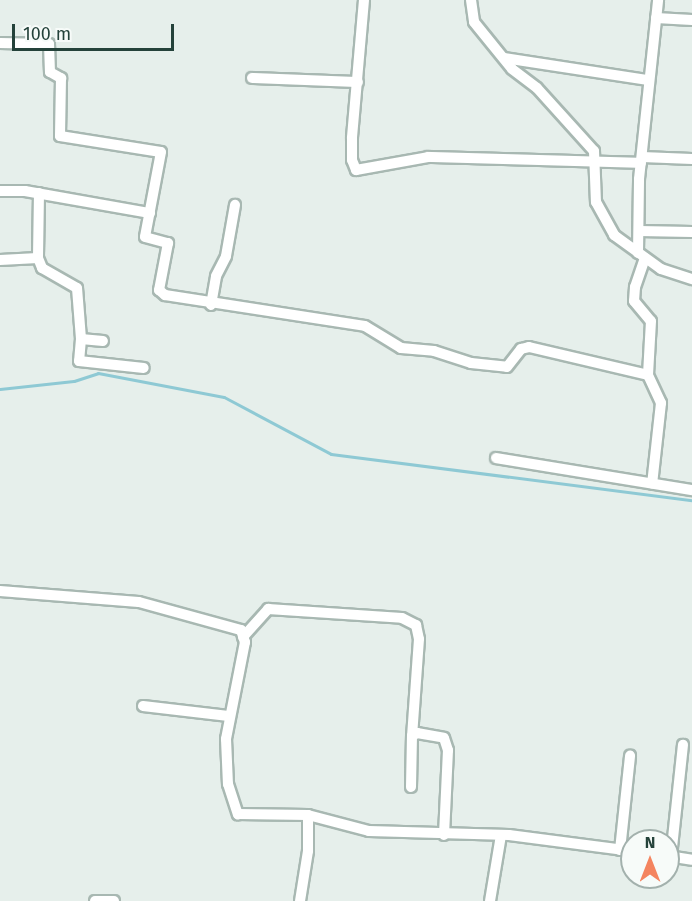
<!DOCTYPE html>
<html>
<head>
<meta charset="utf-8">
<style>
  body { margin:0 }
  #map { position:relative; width:692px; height:901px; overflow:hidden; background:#e6efeb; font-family:"Fira Sans",sans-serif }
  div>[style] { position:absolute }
  .stream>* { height:3px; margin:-1.5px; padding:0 1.5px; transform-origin:1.5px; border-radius:1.5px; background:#8ec9d4 }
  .roads { filter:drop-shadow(2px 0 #a8b8b2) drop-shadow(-2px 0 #a8b8b2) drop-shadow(0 2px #a8b8b2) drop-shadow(0 -2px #a8b8b2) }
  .minor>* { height:10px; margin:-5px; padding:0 5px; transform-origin:5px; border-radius:5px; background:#fff }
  span { translate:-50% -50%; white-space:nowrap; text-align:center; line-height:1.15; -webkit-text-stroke:4.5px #f7fbf9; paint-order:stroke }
  .north { position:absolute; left:620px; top:829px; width:60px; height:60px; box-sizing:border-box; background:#f7fbf9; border:2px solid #a3b1ad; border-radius:50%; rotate:0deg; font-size:16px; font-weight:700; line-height:24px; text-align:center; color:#24423a }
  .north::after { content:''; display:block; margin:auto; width:21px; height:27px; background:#f4845f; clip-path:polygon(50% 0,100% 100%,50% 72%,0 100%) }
  .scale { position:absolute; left:12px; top:24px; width:162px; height:27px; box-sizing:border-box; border:3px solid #24423a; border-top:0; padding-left:8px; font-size:18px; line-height:21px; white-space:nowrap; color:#24423a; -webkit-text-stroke:4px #f7fbf9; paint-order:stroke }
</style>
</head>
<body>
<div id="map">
  <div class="stream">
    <i style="left:0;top:389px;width:74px;rotate:-6.2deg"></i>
    <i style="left:74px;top:381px;width:25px;rotate:-18deg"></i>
    <i style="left:98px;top:373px;width:128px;rotate:10.8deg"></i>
    <i style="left:224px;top:397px;width:121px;rotate:28deg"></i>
    <i style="left:331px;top:454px;width:364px;rotate:7.3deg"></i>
  </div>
  <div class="roads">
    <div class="minor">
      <i style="left:364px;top:0;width:139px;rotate:95deg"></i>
      <i style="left:352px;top:138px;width:22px;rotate:90deg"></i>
      <i style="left:352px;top:160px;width:11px;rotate:68deg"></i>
      <i style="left:356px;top:170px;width:73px;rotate:-10.2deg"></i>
      <i style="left:428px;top:157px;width:213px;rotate:1.6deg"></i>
      <i style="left:471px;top:0;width:22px;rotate:82deg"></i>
      <i style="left:474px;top:22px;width:60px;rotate:51deg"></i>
      <i style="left:512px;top:69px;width:31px;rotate:37deg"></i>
      <i style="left:537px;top:88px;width:85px;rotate:47.9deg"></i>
      <i style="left:594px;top:151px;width:51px;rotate:87.8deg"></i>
      <i style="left:596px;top:202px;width:38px;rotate:61deg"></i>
      <i style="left:614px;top:235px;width:58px;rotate:35.9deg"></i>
      <i style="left:661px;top:269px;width:33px;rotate:18deg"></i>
      <i style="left:656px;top:18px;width:36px;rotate:3deg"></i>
      <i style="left:0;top:43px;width:49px;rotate:1.2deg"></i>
      <i style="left:49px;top:44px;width:28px;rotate:88deg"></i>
      <i style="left:50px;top:72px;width:13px;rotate:29deg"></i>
      <i style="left:61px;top:78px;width:58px;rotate:91deg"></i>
      <i style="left:60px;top:136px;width:102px;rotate:9deg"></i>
      <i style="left:161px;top:152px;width:86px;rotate:100.7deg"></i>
      <i style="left:145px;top:237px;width:24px;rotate:15deg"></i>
      <i style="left:168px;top:243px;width:48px;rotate:100.8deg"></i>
      <i style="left:159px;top:290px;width:8px;rotate:40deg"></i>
      <i style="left:165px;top:295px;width:202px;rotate:8.8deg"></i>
      <i style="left:365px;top:326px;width:42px;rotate:31.4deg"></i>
      <i style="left:401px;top:348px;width:33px;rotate:5deg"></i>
      <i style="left:434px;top:351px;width:39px;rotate:18deg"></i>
      <i style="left:471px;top:363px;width:36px;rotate:6deg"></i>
      <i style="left:507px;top:367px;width:23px;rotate:-52deg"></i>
      <i style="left:521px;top:349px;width:8px;rotate:-14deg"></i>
      <i style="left:529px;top:347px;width:122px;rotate:13.2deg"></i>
      <i style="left:504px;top:58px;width:146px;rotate:8.7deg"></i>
      <i style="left:252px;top:78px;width:106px;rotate:2.2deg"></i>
      <i style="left:642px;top:157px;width:50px;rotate:2.3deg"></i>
      <i style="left:0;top:191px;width:25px"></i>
      <i style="left:25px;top:191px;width:127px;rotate:10deg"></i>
      <i style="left:39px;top:193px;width:65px;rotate:90.9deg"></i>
      <i style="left:38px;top:258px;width:11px;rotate:68deg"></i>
      <i style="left:42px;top:268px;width:40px;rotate:29.7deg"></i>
      <i style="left:77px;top:288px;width:51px;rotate:85.5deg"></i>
      <i style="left:81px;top:339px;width:22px;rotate:5deg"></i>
      <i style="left:639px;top:231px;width:53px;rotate:1.1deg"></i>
      <i style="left:638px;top:253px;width:74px;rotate:-89.2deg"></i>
      <i style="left:639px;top:179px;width:180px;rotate:-83.9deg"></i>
      <i style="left:645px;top:258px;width:31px;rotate:109deg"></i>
      <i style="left:635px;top:287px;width:14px;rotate:94deg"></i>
      <i style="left:634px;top:301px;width:26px;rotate:50deg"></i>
      <i style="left:651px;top:321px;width:54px;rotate:93.2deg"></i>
      <i style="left:648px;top:375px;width:31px;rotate:65deg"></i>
      <i style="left:661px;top:403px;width:81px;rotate:96.3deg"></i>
      <i style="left:0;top:260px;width:38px;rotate:-3deg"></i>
      <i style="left:211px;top:305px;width:29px;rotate:-80deg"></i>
      <i style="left:216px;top:276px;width:22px;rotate:-63deg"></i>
      <i style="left:226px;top:256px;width:52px;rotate:-80deg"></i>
      <i style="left:81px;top:339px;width:22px;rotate:95deg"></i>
      <i style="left:79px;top:361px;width:65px;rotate:6.1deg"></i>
      <i style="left:496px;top:458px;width:199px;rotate:9.3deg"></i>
      <i style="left:0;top:591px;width:139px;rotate:4.5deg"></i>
      <i style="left:139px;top:602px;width:106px;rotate:15.4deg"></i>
      <i style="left:241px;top:630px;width:13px;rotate:72deg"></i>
      <i style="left:245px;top:642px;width:99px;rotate:101.1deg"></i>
      <i style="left:226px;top:739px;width:45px;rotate:87.5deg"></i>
      <i style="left:228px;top:784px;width:32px;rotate:72deg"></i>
      <i style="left:238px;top:814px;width:70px;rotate:0.8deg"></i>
      <i style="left:308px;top:815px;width:63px;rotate:14.7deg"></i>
      <i style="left:369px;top:831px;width:140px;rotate:1.6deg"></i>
      <i style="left:509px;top:835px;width:124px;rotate:7.4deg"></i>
      <i style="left:243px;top:637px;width:38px;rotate:-48deg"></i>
      <i style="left:268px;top:609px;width:134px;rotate:3.8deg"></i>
      <i style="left:402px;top:618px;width:16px;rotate:27deg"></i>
      <i style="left:416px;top:625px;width:14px;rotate:78deg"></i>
      <i style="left:419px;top:639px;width:97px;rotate:94.1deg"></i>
      <i style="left:143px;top:706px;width:86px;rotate:6.7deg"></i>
      <i style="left:411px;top:787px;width:51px;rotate:-88.9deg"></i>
      <i style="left:412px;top:736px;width:6px;rotate:-31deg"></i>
      <i style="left:417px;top:733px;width:27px;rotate:10deg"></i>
      <i style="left:444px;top:738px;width:13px;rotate:72deg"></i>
      <i style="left:448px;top:750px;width:85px;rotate:92.7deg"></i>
      <i style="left:620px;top:850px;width:95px;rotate:-83.9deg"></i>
      <i style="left:668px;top:856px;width:24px;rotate:9deg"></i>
      <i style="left:671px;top:857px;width:113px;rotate:-83.9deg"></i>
      <i style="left:95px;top:901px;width:19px"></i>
      <i style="left:300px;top:901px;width:51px;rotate:-80.9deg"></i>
      <i style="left:308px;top:851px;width:36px;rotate:-90deg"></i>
      <i style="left:490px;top:901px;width:67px;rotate:-80.5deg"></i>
    </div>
  </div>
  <div class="north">N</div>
  <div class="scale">100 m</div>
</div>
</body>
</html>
